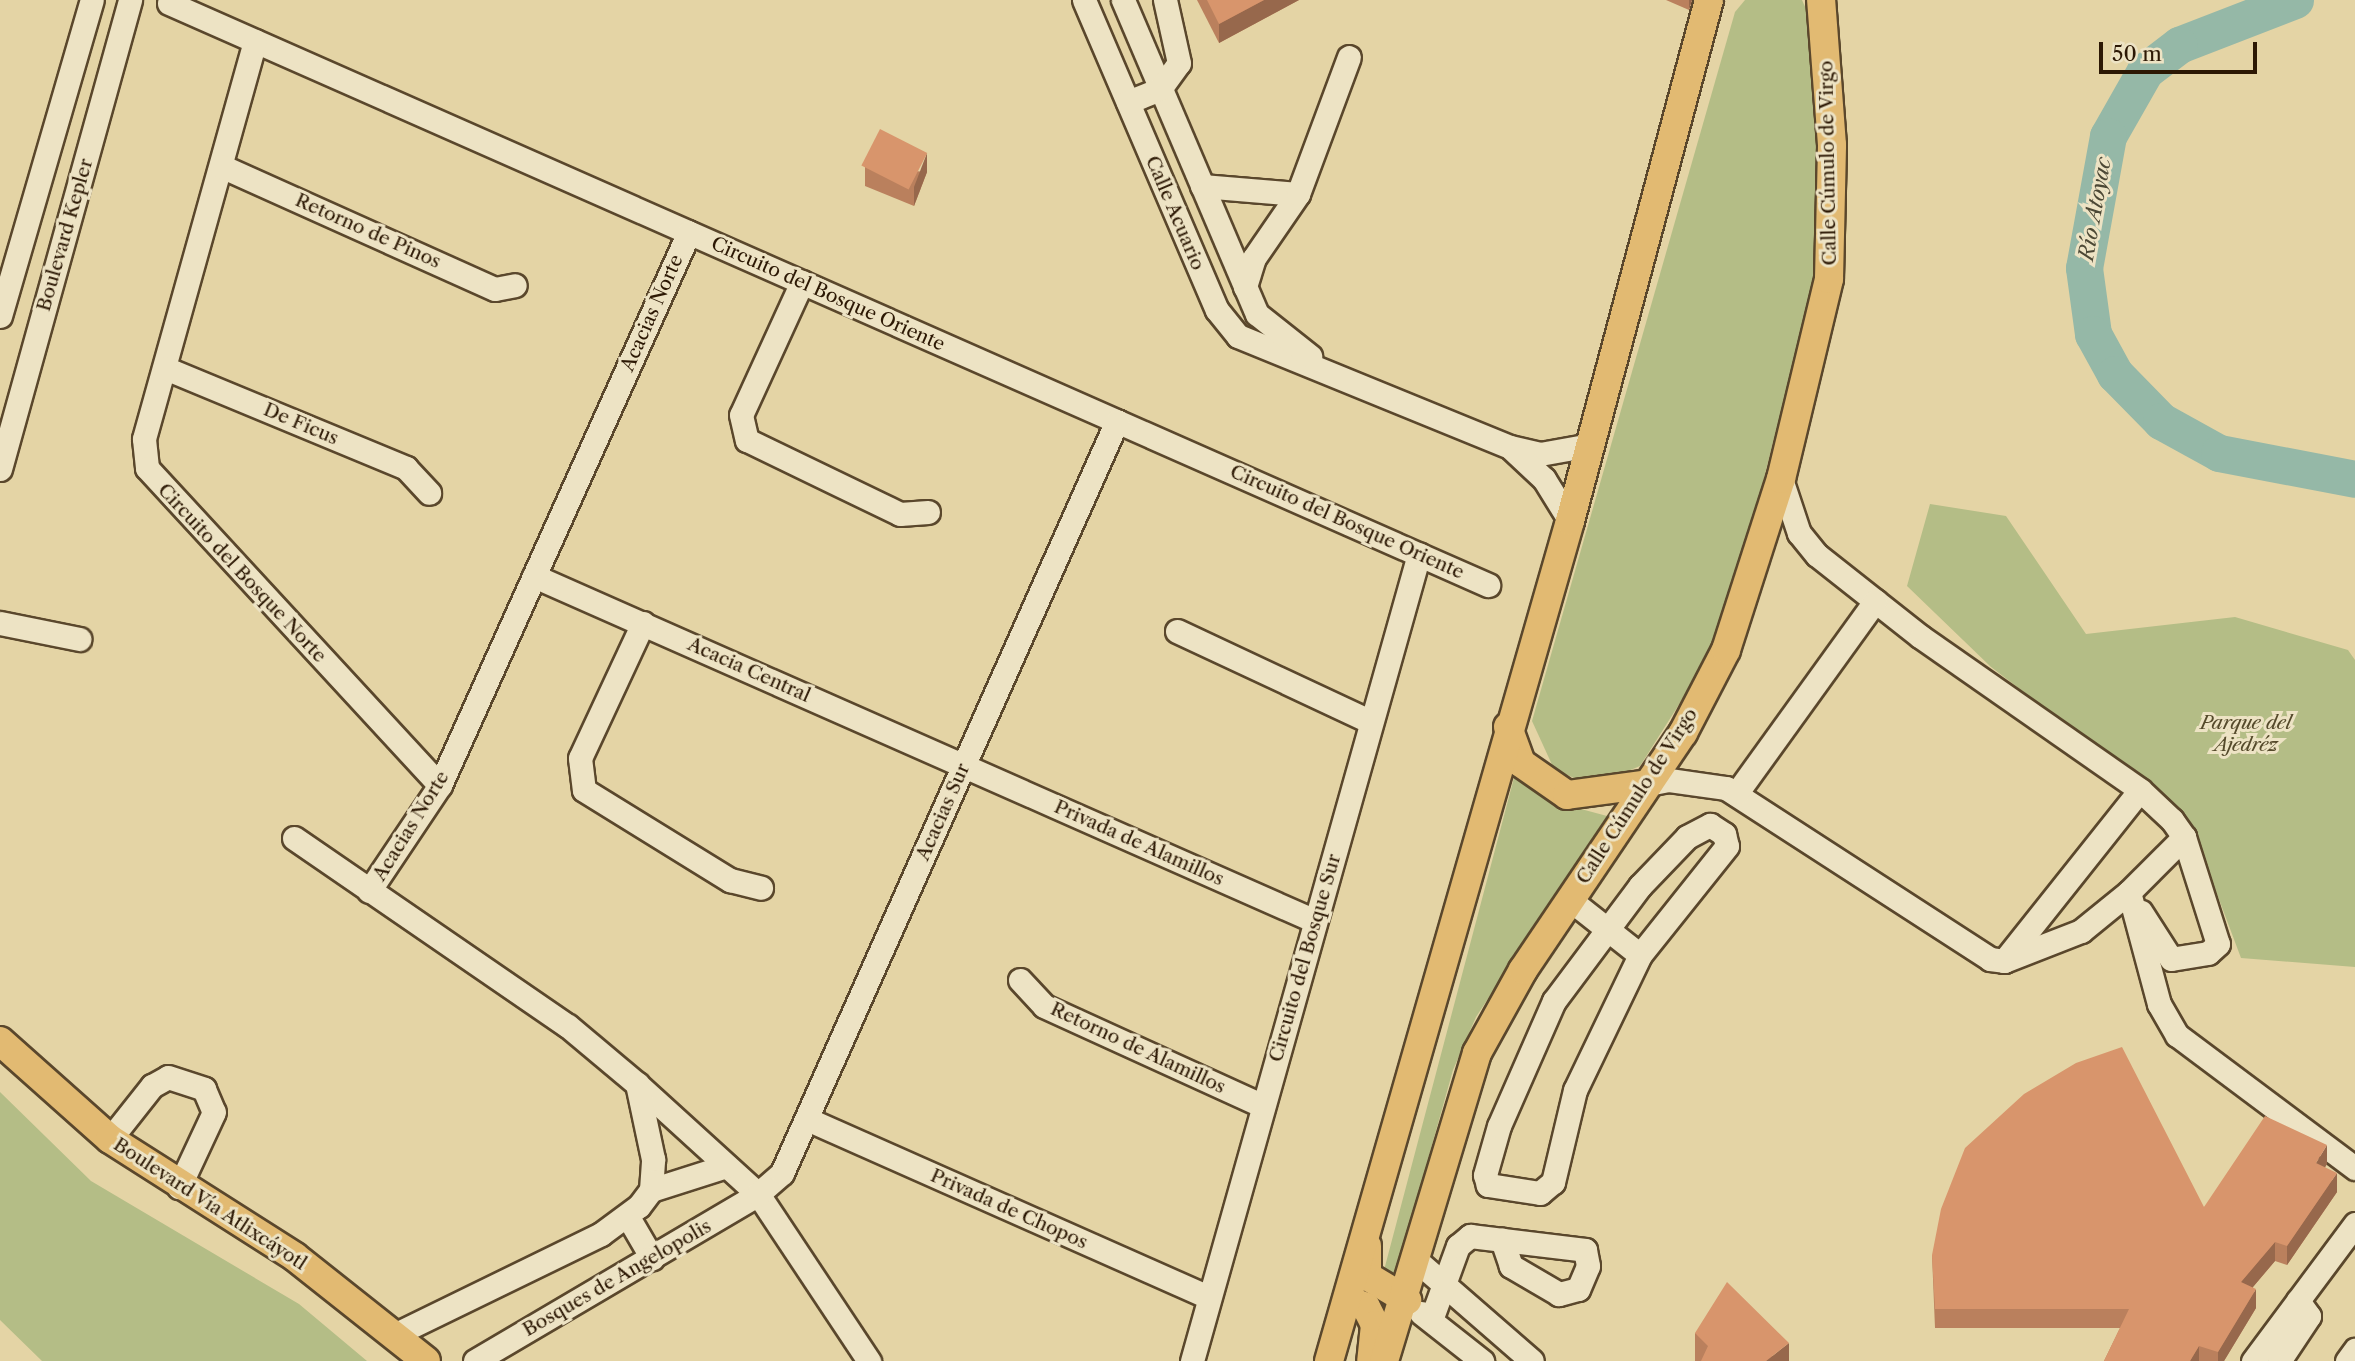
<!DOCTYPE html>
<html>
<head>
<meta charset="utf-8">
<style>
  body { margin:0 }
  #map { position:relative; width:2355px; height:1361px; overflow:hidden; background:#e4d4a5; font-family:"Libre Caslon Text",serif }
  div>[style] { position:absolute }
  .green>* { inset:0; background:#b4bd86 }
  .river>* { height:37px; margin:-18.5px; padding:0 18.5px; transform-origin:18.5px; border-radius:18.5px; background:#95b8a7 }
  .roads { filter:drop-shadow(2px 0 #5a472c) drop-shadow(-2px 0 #5a472c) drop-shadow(0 2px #5a472c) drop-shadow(0 -2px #5a472c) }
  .minor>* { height:23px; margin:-11.5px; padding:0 11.5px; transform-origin:11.5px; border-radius:11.5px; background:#ede3c4 }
  .major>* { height:28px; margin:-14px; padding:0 14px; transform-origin:14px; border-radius:14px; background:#e2ba72 }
  .wall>* { inset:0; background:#ba805d }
  .shaded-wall>* { inset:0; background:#97684c }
  .building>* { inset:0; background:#d8956c; transform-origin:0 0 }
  span { translate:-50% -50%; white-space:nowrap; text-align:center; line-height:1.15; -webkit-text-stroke:6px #ede3c4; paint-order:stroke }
  .street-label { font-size:19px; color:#2c1804 }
  .park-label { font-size:19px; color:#554a2b; font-style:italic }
  .water-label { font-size:21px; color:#4c4835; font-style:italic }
  .scale { position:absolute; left:2099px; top:42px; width:158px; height:32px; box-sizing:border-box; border:4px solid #2c1804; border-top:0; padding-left:9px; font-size:21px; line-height:24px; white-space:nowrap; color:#2c1804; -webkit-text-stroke:5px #ede3c4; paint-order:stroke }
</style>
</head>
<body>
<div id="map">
  <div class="green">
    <i style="clip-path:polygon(1745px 0,1802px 0,1810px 18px,1818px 80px,1819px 239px,1811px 292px,1756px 510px,1704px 665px,1640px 766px,1592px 786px,1554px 769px,1532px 721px,1735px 12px)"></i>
    <i style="clip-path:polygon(1930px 504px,2006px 516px,2086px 634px,2235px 617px,2348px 650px,2355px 660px,2355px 967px,2241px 958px,2196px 838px,2121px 766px,1991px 667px,1907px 586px)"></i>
    <i style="clip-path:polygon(1515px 774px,1555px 802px,1607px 816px,1476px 1017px,1453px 1070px,1395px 1277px,1383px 1274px)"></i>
    <i style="clip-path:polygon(0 1092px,91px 1181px,299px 1304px,367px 1361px,42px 1361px,0 1320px)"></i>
  </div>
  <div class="river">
    <i style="left:2295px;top:0;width:124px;rotate:158.8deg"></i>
    <i style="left:2179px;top:45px;width:43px;rotate:142.6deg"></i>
    <i style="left:2145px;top:71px;width:75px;rotate:119.6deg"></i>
    <i style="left:2108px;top:136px;width:134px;rotate:100.3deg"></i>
    <i style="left:2084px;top:268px;width:67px;rotate:82.2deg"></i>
    <i style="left:2093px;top:334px;width:46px;rotate:61.2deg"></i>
    <i style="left:2115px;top:374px;width:66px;rotate:45.6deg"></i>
    <i style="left:2161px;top:421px;width:66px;rotate:28.9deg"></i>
    <i style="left:2219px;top:453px;width:138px;rotate:10.8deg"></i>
  </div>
  <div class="roads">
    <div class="minor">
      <i style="left:1084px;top:0;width:337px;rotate:66.8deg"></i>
      <i style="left:1217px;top:310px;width:33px;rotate:51deg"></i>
      <i style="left:1238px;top:336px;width:294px;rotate:22.2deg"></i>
      <i style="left:1510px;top:447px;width:31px;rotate:13deg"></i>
      <i style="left:1540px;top:454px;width:51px;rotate:-10.2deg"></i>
      <i style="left:1123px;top:0;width:341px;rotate:66.9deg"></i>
      <i style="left:1257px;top:314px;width:68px;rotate:38.4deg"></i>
      <i style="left:169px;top:3px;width:1442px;rotate:23.81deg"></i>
      <i style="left:255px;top:41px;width:413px;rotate:105.6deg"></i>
      <i style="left:144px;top:439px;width:29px;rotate:84deg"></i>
      <i style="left:147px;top:468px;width:432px;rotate:47.3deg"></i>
      <i style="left:1128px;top:102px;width:35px;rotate:-22deg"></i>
      <i style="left:1160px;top:89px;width:32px;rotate:-54deg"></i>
      <i style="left:1179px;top:63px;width:65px;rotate:-102.5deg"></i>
      <i style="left:221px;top:166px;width:300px;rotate:24.2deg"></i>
      <i style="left:495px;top:289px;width:20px;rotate:-11deg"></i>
      <i style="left:1202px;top:186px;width:96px;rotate:4.8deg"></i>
      <i style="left:802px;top:282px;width:146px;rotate:114.6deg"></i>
      <i style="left:741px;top:415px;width:26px;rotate:77deg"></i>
      <i style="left:747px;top:440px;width:170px;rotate:25.8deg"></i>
      <i style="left:900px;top:514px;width:28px;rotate:-4deg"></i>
      <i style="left:1245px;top:287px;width:30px;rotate:-73deg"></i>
      <i style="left:1254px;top:258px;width:78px;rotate:-55.5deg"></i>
      <i style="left:1298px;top:194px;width:146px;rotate:-69.6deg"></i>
      <i style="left:0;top:316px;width:329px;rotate:-73.8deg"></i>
      <i style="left:165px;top:368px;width:261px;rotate:22.5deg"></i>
      <i style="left:406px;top:468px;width:34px;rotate:47deg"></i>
      <i style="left:1512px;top:449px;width:44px;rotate:43.2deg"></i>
      <i style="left:1544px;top:479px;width:49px;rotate:58.2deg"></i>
      <i style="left:0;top:469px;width:487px;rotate:-74.5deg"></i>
      <i style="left:1781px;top:479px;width:57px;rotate:71.6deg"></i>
      <i style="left:1799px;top:533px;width:28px;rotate:51deg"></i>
      <i style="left:1817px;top:555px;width:132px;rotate:38.3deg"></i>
      <i style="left:1921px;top:637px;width:267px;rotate:34.9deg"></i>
      <i style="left:2140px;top:790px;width:44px;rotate:43.2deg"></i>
      <i style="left:2172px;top:820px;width:21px;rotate:55deg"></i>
      <i style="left:2184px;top:837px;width:112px;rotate:72.4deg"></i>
      <i style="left:2218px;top:944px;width:13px;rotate:138deg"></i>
      <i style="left:2208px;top:953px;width:37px;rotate:171deg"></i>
      <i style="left:2171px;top:959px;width:56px;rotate:-122.6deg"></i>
      <i style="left:534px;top:576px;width:854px;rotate:23.83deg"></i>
      <i style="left:0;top:623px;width:81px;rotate:11.4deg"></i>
      <i style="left:643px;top:623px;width:149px;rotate:115deg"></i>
      <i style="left:580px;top:758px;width:32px;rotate:83deg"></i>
      <i style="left:584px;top:790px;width:172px;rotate:31.7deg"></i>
      <i style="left:730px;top:880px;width:32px;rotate:14deg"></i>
      <i style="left:1177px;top:631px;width:214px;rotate:25.1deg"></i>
      <i style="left:1648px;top:784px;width:21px;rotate:-11deg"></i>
      <i style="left:1669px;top:780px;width:58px;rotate:8deg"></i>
      <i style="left:1726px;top:788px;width:315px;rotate:32.9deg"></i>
      <i style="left:1990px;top:959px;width:14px;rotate:8deg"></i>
      <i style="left:2004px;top:961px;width:83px;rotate:-21.3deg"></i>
      <i style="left:2081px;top:931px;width:62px;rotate:-39.1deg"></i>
      <i style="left:2129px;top:892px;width:116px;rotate:75deg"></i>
      <i style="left:2159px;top:1004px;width:36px;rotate:60deg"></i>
      <i style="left:2177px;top:1035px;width:222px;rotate:36.8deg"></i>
      <i style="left:1736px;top:794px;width:238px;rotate:-54.2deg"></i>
      <i style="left:1710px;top:825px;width:17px;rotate:33deg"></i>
      <i style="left:1724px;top:834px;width:12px;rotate:76deg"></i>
      <i style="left:1727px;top:846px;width:139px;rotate:128.6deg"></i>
      <i style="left:1640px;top:955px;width:150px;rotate:115.7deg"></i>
      <i style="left:1575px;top:1090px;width:95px;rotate:103.4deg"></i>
      <i style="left:1553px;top:1182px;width:17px;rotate:140deg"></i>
      <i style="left:1540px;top:1193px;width:53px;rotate:-171.3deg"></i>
      <i style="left:1488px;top:1185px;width:10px;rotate:-107deg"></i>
      <i style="left:1485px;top:1175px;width:51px;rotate:-74.1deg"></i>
      <i style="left:1499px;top:1126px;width:137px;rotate:-66.3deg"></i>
      <i style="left:1554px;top:1001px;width:144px;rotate:-53.2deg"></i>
      <i style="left:1640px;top:886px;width:68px;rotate:-46.2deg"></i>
      <i style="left:1687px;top:837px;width:26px;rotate:-28deg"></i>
      <i style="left:294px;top:838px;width:332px;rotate:34.5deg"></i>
      <i style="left:568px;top:1026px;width:90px;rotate:40deg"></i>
      <i style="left:637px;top:1084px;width:164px;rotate:42.3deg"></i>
      <i style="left:758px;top:1194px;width:201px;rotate:56.4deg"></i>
      <i style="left:369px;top:891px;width:128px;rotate:-56.2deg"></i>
      <i style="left:440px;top:785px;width:606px;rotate:-65.76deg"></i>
      <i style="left:2129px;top:892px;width:78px;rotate:-45deg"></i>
      <i style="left:1569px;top:899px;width:90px;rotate:38.3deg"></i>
      <i style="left:2004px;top:961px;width:218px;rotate:-51.5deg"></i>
      <i style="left:1020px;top:980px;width:35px;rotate:47deg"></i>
      <i style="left:1044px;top:1006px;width:241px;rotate:24.5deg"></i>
      <i style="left:809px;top:1120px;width:437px;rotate:23.9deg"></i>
      <i style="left:110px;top:1139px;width:68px;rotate:-51.6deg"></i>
      <i style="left:152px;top:1086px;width:18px;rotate:-29deg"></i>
      <i style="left:168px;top:1077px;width:38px;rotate:18deg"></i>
      <i style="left:204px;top:1089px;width:25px;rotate:67deg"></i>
      <i style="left:214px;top:1112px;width:83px;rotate:115deg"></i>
      <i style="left:651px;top:1190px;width:79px;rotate:-17.7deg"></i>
      <i style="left:628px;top:1217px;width:48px;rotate:59.7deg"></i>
      <i style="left:1417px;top:1261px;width:152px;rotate:41deg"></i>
      <i style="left:1421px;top:1313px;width:78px;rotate:38.2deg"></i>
      <i style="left:1431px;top:1320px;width:79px;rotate:-70deg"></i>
      <i style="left:1458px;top:1246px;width:16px;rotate:-40deg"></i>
      <i style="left:1470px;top:1236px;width:116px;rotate:6.9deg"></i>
      <i style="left:1585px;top:1250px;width:16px;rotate:79deg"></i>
      <i style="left:1588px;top:1266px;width:25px;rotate:113deg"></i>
      <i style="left:1578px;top:1289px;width:20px;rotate:165deg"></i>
      <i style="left:1559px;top:1294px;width:56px;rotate:-149.7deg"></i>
      <i style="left:1511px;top:1266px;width:28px;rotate:-109deg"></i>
      <i style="left:396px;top:1334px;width:228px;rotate:-26deg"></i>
      <i style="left:601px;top:1234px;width:47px;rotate:-36.4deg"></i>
      <i style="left:639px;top:1206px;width:20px;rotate:-53deg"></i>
      <i style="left:651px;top:1190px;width:31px;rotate:-86deg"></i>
      <i style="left:653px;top:1159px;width:77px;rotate:-102deg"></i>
      <i style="left:475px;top:1361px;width:329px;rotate:-30.5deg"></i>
      <i style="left:758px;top:1194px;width:32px;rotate:-41deg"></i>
      <i style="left:782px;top:1173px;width:823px;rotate:-65.99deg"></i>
      <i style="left:1192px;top:1361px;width:838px;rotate:-74.29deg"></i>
      <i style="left:2253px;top:1361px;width:171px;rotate:-53.3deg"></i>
      <i style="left:2279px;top:1361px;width:54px;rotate:-56.3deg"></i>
      <i style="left:2309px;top:1316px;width:19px;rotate:-126deg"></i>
      <i style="left:2347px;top:1361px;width:14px;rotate:-54deg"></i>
    </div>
    <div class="major">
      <i style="left:1508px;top:727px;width:38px;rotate:70deg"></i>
      <i style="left:1521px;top:763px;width:56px;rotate:34.8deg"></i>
      <i style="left:1567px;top:795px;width:82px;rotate:-7.7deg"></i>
      <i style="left:0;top:1041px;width:147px;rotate:41.7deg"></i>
      <i style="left:110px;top:1139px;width:219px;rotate:32.5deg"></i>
      <i style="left:295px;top:1257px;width:167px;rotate:38.4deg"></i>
      <i style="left:1367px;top:1246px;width:30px;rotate:90deg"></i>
      <i style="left:1367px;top:1276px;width:47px;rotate:31deg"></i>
      <i style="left:1348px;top:1300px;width:19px;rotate:21deg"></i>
      <i style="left:1366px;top:1307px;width:20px;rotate:63deg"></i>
      <i style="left:1375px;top:1325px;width:36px;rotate:96deg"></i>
      <i style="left:1329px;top:1361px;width:874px;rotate:-73.99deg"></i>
      <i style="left:1570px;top:521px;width:539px;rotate:-75.06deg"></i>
      <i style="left:1384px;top:1361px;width:322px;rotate:-73.2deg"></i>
      <i style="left:1477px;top:1053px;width:95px;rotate:-61deg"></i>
      <i style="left:1523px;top:970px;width:286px;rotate:-56deg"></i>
      <i style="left:1683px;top:733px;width:93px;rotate:-62.6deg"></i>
      <i style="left:1726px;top:650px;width:180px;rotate:-72.2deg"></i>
      <i style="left:1781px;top:479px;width:206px;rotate:-76.5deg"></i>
      <i style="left:1829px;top:279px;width:134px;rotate:-88.7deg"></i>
      <i style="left:1832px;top:145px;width:145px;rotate:-94.3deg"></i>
    </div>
  </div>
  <div class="wall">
    <i style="clip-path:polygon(1197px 0,1299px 0,1219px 43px)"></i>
    <i style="clip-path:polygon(1666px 0,1692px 0,1689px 10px)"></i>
    <i style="clip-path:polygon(865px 167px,927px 172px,914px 206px,865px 186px)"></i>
    <i style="clip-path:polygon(2327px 1164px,2325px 1167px,2337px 1192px,2287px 1265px,2275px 1261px,2253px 1287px,2256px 1308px,2224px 1361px,2104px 1361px,2120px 1328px,1935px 1328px,1932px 1255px,2204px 1207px)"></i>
    <i style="clip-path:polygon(1695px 1333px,1789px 1361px,1695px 1361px)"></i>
  </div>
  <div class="shaded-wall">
    <i style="clip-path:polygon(1264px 0,1299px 0,1219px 43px,1219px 24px)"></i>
    <i style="clip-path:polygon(1689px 0,1692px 0,1689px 10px)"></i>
    <i style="clip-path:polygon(927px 153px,927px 172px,914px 206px,914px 187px)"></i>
    <i style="clip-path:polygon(2327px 1145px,2327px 1164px,2316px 1182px,2316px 1163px)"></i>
    <i style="clip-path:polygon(2337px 1173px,2337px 1192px,2287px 1265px,2287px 1246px)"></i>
    <i style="clip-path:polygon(2275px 1242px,2275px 1261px,2241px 1301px,2241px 1282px)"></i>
    <i style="clip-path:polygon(2256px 1289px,2256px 1308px,2224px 1361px,2218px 1361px,2218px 1352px)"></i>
    <i style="clip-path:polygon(1789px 1343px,1789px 1361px,1766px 1361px)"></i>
    <i style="clip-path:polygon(2199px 1346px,2199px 1361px,2190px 1361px)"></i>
  </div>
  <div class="building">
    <i style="clip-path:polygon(1207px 0,1264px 0,1219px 24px)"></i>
    <i style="left:880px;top:129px;width:53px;height:41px;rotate:27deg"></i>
    <i style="clip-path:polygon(2122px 1047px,2204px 1207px,2265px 1116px,2327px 1145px,2316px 1163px,2337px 1173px,2287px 1246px,2275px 1242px,2241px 1282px,2256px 1289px,2218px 1352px,2199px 1346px,2190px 1361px,2104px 1361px,2129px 1309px,1935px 1309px,1932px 1255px,1941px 1209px,1965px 1148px,2024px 1094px,2076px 1063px)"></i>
    <i style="clip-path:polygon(1727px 1282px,1789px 1343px,1766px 1361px,1701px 1361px,1708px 1346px,1695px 1333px)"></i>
  </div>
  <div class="street-label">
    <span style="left:1828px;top:163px;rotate:-91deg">Calle Cúmulo de Virgo</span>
    <span style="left:1175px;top:213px;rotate:67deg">Calle Acuario</span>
    <span style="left:368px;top:231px;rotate:24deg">Retorno de Pinos</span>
    <span style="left:65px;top:235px;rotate:-74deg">Boulevard Kepler</span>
    <span style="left:828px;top:294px;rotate:24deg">Circuito del Bosque Oriente</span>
    <span style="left:652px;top:313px;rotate:-66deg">Acacias Norte</span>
    <span style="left:301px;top:424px;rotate:23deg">De Ficus</span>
    <span style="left:1347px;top:522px;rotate:24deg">Circuito del Bosque Oriente</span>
    <span style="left:242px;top:573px;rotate:47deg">Circuito del Bosque Norte</span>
    <span style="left:749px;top:670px;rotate:24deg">Acacia Central</span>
    <span style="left:1637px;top:796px;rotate:-57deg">Calle Cúmulo de Virgo</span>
    <span style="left:943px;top:812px;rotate:-66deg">Acacias Sur</span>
    <span style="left:411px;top:826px;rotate:-58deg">Acacias Norte</span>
    <span style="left:1139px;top:843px;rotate:24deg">Privada de Alamillos</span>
    <span style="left:1305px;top:958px;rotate:-74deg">Circuito del Bosque Sur</span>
    <span style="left:1138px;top:1048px;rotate:25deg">Retorno de Alamillos</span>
    <span style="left:210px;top:1204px;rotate:33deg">Boulevard Vía Atlixcáyotl</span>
    <span style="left:1009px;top:1209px;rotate:24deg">Privada de Chopos</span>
    <span style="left:617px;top:1278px;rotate:-30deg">Bosques de Angelopolis</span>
  </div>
  <div class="park-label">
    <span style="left:2246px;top:734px">Parque del<br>Ajedréz</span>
  </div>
  <div class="water-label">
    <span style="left:2095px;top:209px;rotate:-80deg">Río Atoyac</span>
  </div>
  <div class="scale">50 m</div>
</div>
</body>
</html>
